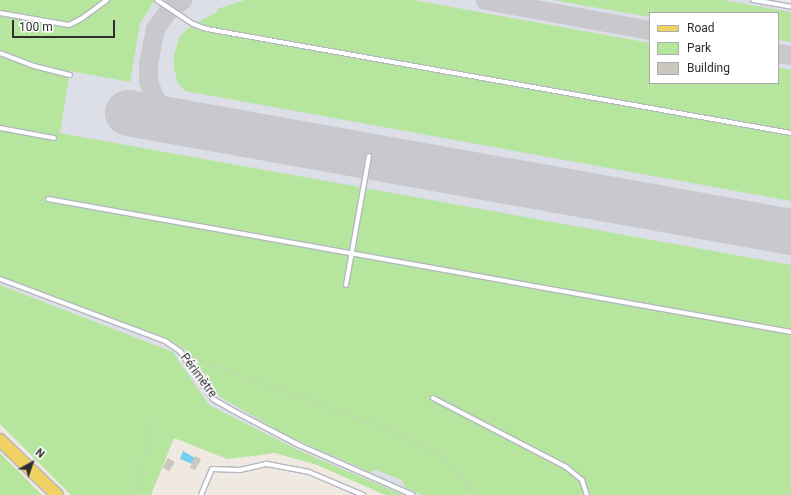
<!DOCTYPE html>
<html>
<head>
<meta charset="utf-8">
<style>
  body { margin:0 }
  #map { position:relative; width:791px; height:495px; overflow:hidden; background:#efe9e1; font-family:Roboto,sans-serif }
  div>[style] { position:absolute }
  .airport>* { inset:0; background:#dcdee8 }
  .green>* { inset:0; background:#b6e59e }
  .water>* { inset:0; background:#75cff0 }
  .taxiway>* { height:19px; margin:-9.5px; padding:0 9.5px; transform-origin:9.5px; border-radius:9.5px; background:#c9c8cc }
  .runway>* { height:46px; margin:-23px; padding:0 23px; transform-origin:23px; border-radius:23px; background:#c9c8cc }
  .building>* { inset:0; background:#cbc7bf; transform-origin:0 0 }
  .path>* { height:1px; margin-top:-0.5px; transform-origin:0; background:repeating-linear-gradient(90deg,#c9c9c9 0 3px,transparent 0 5px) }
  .roads { filter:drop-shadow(1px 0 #b4b7c1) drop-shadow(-1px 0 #b4b7c1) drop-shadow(0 1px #b4b7c1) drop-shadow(0 -1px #b4b7c1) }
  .lane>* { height:4px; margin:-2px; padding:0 2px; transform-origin:2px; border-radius:2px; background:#fff }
  .primary>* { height:12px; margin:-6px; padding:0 6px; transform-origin:6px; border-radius:6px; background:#f2d163 }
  span { translate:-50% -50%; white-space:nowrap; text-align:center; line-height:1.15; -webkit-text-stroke:3px #fff; paint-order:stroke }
  .street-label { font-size:12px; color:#2e2e2e }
  .legend { position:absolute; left:649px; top:12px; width:130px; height:72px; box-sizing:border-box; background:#fff; border:1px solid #ababab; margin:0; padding:5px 7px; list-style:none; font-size:12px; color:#2e2e2e }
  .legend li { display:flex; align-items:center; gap:8px; height:20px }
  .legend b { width:20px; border:1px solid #ababab }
  .north { position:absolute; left:12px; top:443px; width:40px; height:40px; -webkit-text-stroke:3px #fff; paint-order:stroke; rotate:40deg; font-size:11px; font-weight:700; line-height:16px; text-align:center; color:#2e2e2e }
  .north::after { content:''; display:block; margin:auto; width:14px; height:18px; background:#2e2e2e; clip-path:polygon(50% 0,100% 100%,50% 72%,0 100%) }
  .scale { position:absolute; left:12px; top:20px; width:103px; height:18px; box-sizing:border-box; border:2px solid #2e2e2e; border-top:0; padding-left:5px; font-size:12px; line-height:14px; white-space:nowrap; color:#2e2e2e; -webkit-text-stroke:3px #fff; paint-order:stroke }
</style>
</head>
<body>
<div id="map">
  <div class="airport">
    <i style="clip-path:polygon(evenodd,0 0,774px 0,791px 3px,791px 495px,403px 495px,298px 450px,209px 405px,173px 352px,0 285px,0 0,650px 13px,778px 13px,778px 83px,650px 83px,650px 13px)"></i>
  </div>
  <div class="green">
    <i style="clip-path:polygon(0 0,155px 0,140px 23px,130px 82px,70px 71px,60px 133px,791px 265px,791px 495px,422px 495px,405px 487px,402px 480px,376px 470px,370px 472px,290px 437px,220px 397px,191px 355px,172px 341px,0 277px)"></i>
    <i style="clip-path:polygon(245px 0,413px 0,650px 43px,650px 83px,778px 83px,778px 67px,791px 70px,791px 201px,185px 91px,178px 83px,174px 69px,174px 55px,180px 36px,193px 24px,218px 12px,217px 9px)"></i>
    <i style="clip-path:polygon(553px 0,723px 0,791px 12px,791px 42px,778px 40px,778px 13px,650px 13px,650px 17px)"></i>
    <i style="clip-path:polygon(0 285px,173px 352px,209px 405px,298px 450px,403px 495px,385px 495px,317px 465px,275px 453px,227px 459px,174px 438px,151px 495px,71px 495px,0 424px)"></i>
    <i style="clip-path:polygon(0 453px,42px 495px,0 495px)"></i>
  </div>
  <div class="water">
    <i style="clip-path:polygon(183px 451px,200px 461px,197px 466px,180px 459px)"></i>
  </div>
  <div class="taxiway">
    <i style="left:182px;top:0;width:16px;rotate:145deg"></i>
    <i style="left:169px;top:9px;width:24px;rotate:126deg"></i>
    <i style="left:155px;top:28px;width:37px;rotate:101deg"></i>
    <i style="left:148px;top:64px;width:16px;rotate:90deg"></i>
    <i style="left:148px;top:80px;width:18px;rotate:71deg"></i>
    <i style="left:154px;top:97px;width:21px;rotate:51deg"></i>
    <i style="left:167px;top:113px;width:18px;rotate:29deg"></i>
    <i style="left:183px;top:122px;width:25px;rotate:12deg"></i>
    <i style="left:485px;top:0;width:168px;rotate:10.3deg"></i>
    <i style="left:778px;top:53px;width:13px;rotate:9deg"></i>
  </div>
  <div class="runway">
    <i style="left:128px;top:113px;width:674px;rotate:10.18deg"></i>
  </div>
  <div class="building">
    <i style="clip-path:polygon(195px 456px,201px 459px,195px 470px,190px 468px)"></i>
    <i style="left:168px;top:458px;width:8px;height:11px;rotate:30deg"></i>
  </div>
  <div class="path">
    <i style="left:191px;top:357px;width:190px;rotate:20deg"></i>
    <i style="left:370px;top:422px;width:48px;rotate:22.2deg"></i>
    <i style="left:414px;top:440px;width:33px;rotate:29deg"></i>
    <i style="left:443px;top:456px;width:52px;rotate:48.9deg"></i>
    <i style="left:135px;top:495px;width:71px;rotate:-76.2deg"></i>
    <i style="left:152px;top:426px;width:10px;rotate:-84deg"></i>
  </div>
  <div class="roads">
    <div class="lane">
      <i style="left:157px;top:0;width:43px;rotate:33.7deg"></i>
      <i style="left:193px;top:24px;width:15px;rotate:20deg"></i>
      <i style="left:207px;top:29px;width:593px;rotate:10.1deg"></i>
      <i style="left:753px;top:0;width:39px;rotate:10deg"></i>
      <i style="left:0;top:13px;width:70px;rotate:9.9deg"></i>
      <i style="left:69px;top:25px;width:13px;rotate:-27deg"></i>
      <i style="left:81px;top:19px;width:32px;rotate:-36deg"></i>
      <i style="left:0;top:53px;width:36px;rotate:21deg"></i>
      <i style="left:34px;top:66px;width:37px;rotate:14deg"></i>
      <i style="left:0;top:128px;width:55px;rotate:10.5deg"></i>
      <i style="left:48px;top:199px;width:755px;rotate:10.15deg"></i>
      <i style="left:0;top:279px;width:176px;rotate:20.6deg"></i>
      <i style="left:165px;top:341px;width:18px;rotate:34deg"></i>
      <i style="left:180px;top:351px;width:58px;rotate:55.5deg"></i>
      <i style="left:213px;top:399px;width:20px;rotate:30deg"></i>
      <i style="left:230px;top:409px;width:78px;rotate:27.6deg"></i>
      <i style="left:299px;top:445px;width:124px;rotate:23.7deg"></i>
      <i style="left:346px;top:285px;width:131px;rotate:-79.9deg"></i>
      <i style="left:433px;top:398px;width:150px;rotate:27.4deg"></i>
      <i style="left:566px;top:467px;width:21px;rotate:39deg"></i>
      <i style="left:582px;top:480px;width:16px;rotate:72deg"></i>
      <i style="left:201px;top:495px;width:28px;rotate:-67deg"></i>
      <i style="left:212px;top:469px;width:28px;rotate:2deg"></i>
      <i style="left:240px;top:470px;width:28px;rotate:-13deg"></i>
      <i style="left:267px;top:464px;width:43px;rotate:10.8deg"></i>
      <i style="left:309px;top:472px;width:59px;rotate:23.1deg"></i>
    </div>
    <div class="primary">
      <i style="left:0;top:440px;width:79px;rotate:44deg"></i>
    </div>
  </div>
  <div class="street-label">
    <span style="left:198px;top:376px;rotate:53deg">Périmètre</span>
  </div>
  <ul class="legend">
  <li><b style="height:5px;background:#f2d163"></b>Road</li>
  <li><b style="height:11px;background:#b6e59e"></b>Park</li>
  <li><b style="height:11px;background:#cbc7bf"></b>Building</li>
  </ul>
  <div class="north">N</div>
  <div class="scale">100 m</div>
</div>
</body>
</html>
